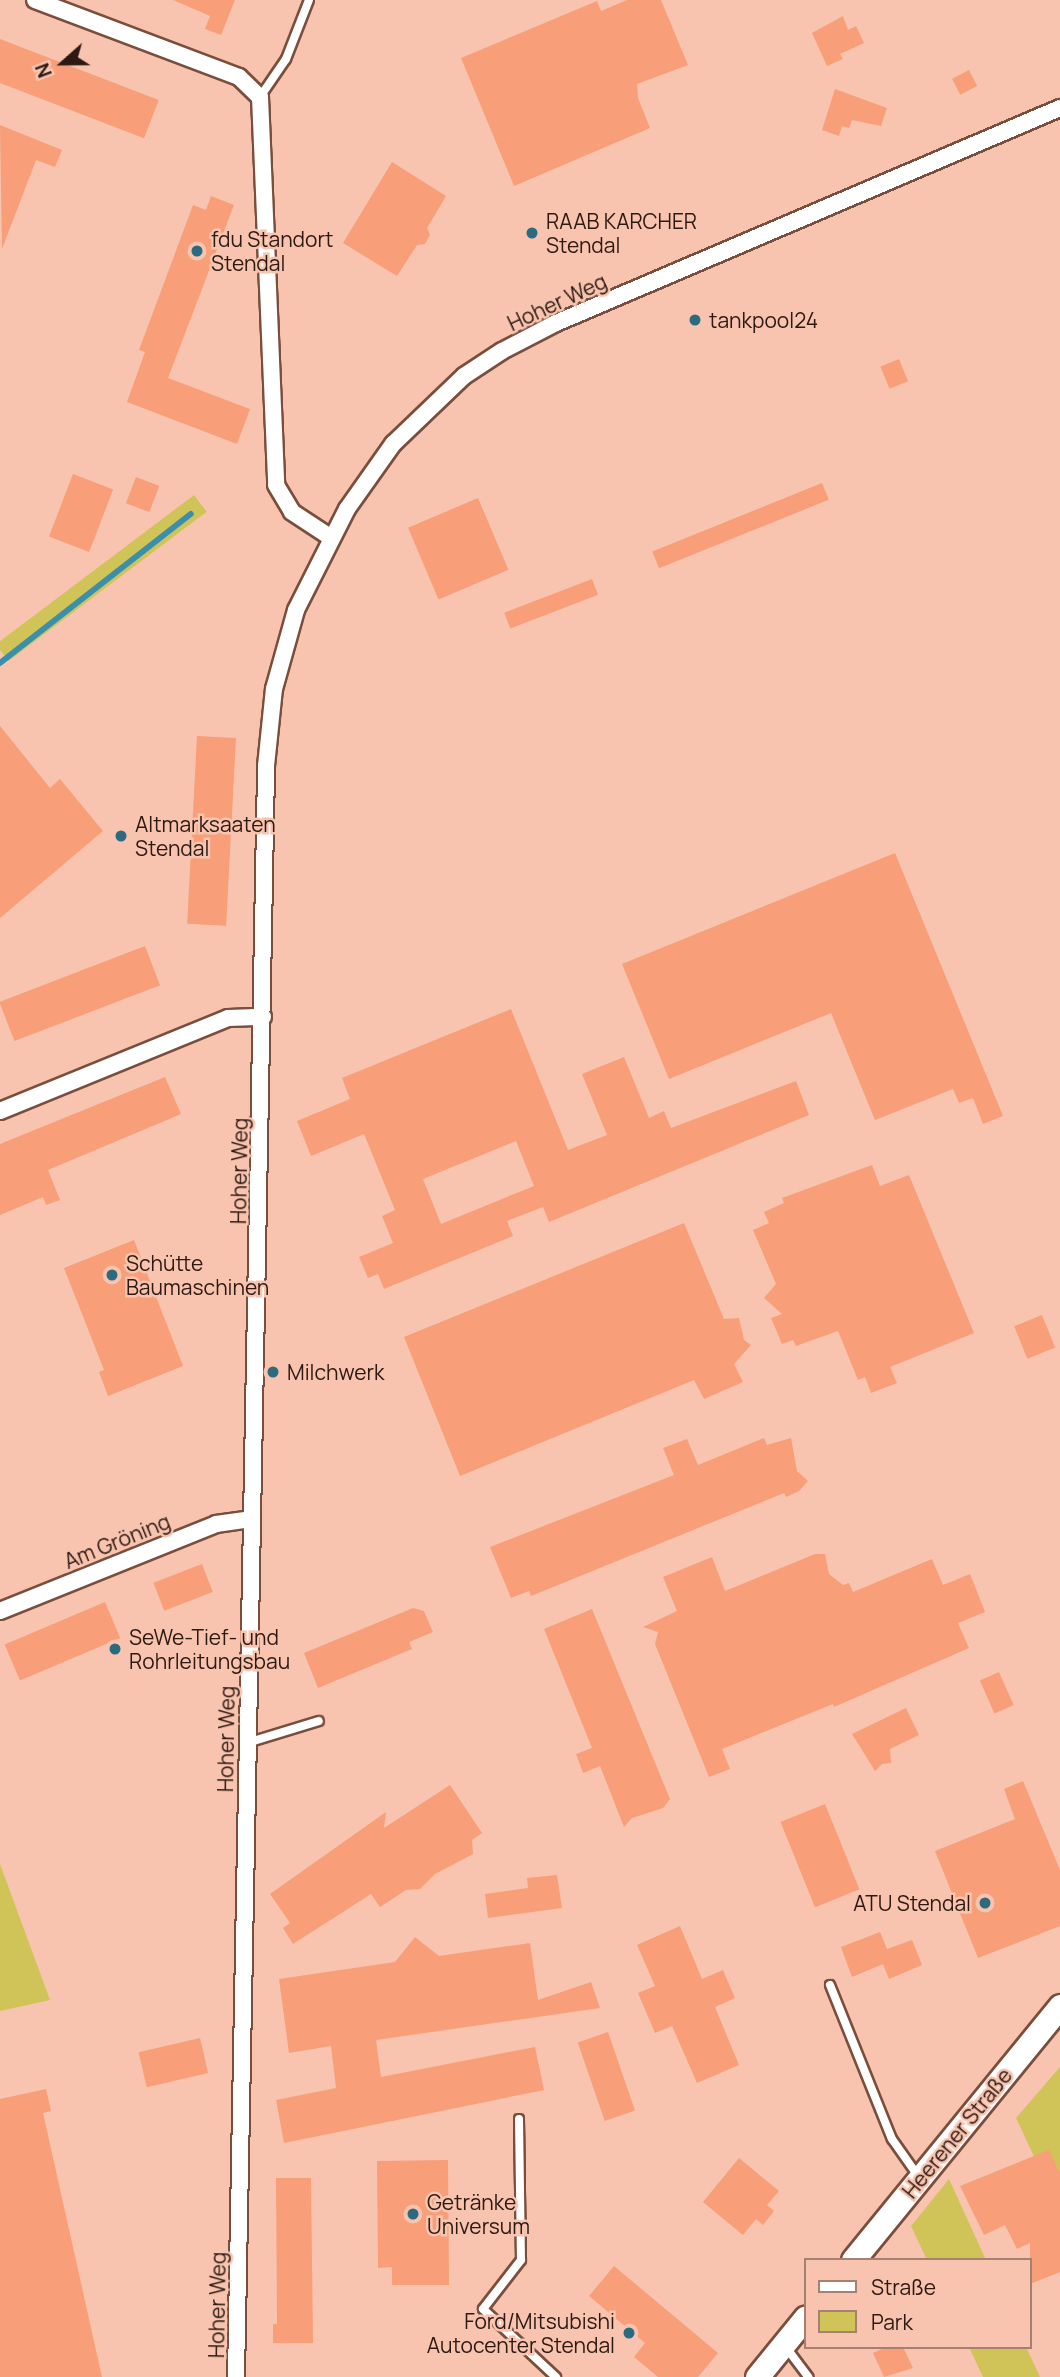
<!DOCTYPE html>
<html>
<head>
<meta charset="utf-8">
<style>
  body { margin:0 }
  #map { position:relative; width:1060px; height:2377px; overflow:hidden; background:#f8c4af; font-family:Manrope,sans-serif }
  div>[style] { position:absolute }
  .green>* { inset:0; background:#d0c459; transform-origin:0 0 }
  .stream>* { height:6px; margin:-3px; padding:0 3px; transform-origin:3px; border-radius:3px; background:#3b8fab }
  .building>* { inset:0; background:#f89e78; transform-origin:0 0 }
  .roads { filter:drop-shadow(2px 0 #7a4e3c) drop-shadow(-2px 0 #7a4e3c) drop-shadow(0 2px #7a4e3c) drop-shadow(0 -2px #7a4e3c) }
  .service>* { height:8px; margin:-4px; padding:0 4px; transform-origin:4px; border-radius:4px; background:#fff }
  .minor>* { height:16px; margin:-8px; padding:0 8px; transform-origin:8px; border-radius:8px; background:#fff }
  .secondary>* { height:23px; margin:-11.5px; padding:0 11.5px; transform-origin:11.5px; border-radius:11.5px; background:#fff }
  .dots>* { width:19px; height:19px; translate:-50% -50%; box-sizing:border-box; border:4px solid #f8c4af; border-radius:50% }
  span { translate:-50% -50%; white-space:nowrap; text-align:center; line-height:1.15; -webkit-text-stroke:5px #f8c4af; paint-order:stroke }
  .poi-label { font-size:21px; color:#2c1912 }
  .left { translate:0 -50%; text-align:left }
  .right { translate:-100% -50%; text-align:right }
  .street-label { font-size:21px; color:#2c1912 }
  .legend { position:absolute; left:804px; top:2258px; width:228px; height:91px; box-sizing:border-box; background:#f8c4af; border:2px solid #a68070; margin:0; padding:9px 12px; list-style:none; font-size:21px; color:#2c1912 }
  .legend li { display:flex; align-items:center; gap:14px; height:35px }
  .legend b { width:35px; border:2px solid #a68070 }
  .north { position:absolute; left:28px; top:28px; width:70px; height:70px; -webkit-text-stroke:5px #f8c4af; paint-order:stroke; rotate:249deg; font-size:19px; font-weight:700; line-height:28px; text-align:center; color:#2c1912 }
  .north::after { content:''; display:block; margin:auto; width:24px; height:32px; background:#2c1912; clip-path:polygon(50% 0,100% 100%,50% 72%,0 100%) }
</style>
</head>
<body>
<div id="map">
  <div class="green">
    <i style="left:194px;top:495px;width:21px;height:248px;rotate:53deg"></i>
    <i style="clip-path:polygon(0 1864px,50px 2000px,0 2011px)"></i>
    <i style="clip-path:polygon(1060px 2067px,1060px 2212px,1016px 2118px)"></i>
    <i style="clip-path:polygon(949px 2179px,986px 2260px,927px 2260px,911px 2226px)"></i>
    <i style="clip-path:polygon(969px 2347px,1026px 2347px,1040px 2377px,983px 2377px)"></i>
  </div>
  <div class="stream">
    <i style="left:0;top:663px;width:242px;rotate:-38deg"></i>
  </div>
  <div class="building">
    <i style="clip-path:polygon(173px 0,235px 0,221px 35px,205px 29px,210px 16px)"></i>
    <i style="clip-path:polygon(627px 0,661px 0,688px 65px,637px 84px,638px 98px,650px 128px,514px 186px,461px 58px,597px 1px,601px 11px)"></i>
    <i style="clip-path:polygon(843px 16px,848px 30px,856px 26px,864px 43px,840px 54px,843px 59px,827px 66px,812px 33px)"></i>
    <i style="left:0;top:39px;width:170px;height:41px;rotate:21deg"></i>
    <i style="left:969px;top:70px;width:18px;height:19px;rotate:63deg"></i>
    <i style="clip-path:polygon(835px 89px,887px 108px,881px 126px,852px 120px,849px 128px,842px 126px,839px 136px,822px 130px)"></i>
    <i style="clip-path:polygon(0 125px,62px 150px,55px 167px,36px 160px,2px 249px)"></i>
    <i style="clip-path:polygon(392px 162px,446px 196px,427px 228px,430px 235px,425px 244px,417px 245px,397px 276px,343px 243px)"></i>
    <i style="clip-path:polygon(211px 196px,234px 205px,168px 378px,250px 409px,237px 444px,127px 402px,145px 352px,139px 350px,193px 205px,206px 210px)"></i>
    <i style="left:899px;top:359px;width:24px;height:20px;rotate:68deg"></i>
    <i style="left:73px;top:474px;width:43px;height:67px;rotate:21deg"></i>
    <i style="left:136px;top:477px;width:25px;height:28px;rotate:21deg"></i>
    <i style="left:822px;top:483px;width:18px;height:183px;rotate:68deg"></i>
    <i style="left:478px;top:498px;width:78px;height:76px;rotate:67deg"></i>
    <i style="left:592px;top:579px;width:17px;height:94px;rotate:69deg"></i>
    <i style="clip-path:polygon(0 726px,50px 788px,60px 779px,103px 831px,0 918px)"></i>
    <i style="left:197px;top:736px;width:39px;height:188px;rotate:3deg"></i>
    <i style="clip-path:polygon(895px 853px,1003px 1116px,983px 1124px,973px 1098px,959px 1103px,953px 1089px,875px 1120px,831px 1013px,669px 1079px,622px 964px)"></i>
    <i style="left:145px;top:946px;width:42px;height:156px;rotate:69deg"></i>
    <i style="clip-path:polygon(evenodd,511px 1009px,568px 1150px,607px 1135px,582px 1074px,624px 1057px,649px 1118px,664px 1111px,671px 1128px,796px 1081px,809px 1115px,549px 1222px,543px 1207px,507px 1221px,513px 1236px,384px 1289px,378px 1274px,368px 1278px,359px 1257px,393px 1243px,382px 1216px,395px 1210px,364px 1134px,311px 1156px,297px 1121px,350px 1099px,342px 1078px,511px 1009px,516px 1141px,534px 1186px,441px 1224px,423px 1179px,516px 1141px)"></i>
    <i style="clip-path:polygon(165px 1077px,181px 1114px,48px 1170px,60px 1200px,46px 1205px,43px 1197px,0 1215px,0 1144px)"></i>
    <i style="clip-path:polygon(872px 1165px,880px 1186px,909px 1175px,974px 1333px,890px 1367px,897px 1383px,871px 1393px,865px 1377px,858px 1380px,838px 1331px,796px 1346px,793px 1340px,782px 1344px,771px 1318px,782px 1314px,764px 1298px,776px 1284px,753px 1230px,769px 1223px,764px 1212px,784px 1203px,782px 1198px)"></i>
    <i style="clip-path:polygon(684px 1223px,724px 1319px,739px 1318px,744px 1340px,751px 1345px,734px 1364px,743px 1382px,704px 1399px,694px 1380px,460px 1476px,404px 1337px)"></i>
    <i style="clip-path:polygon(134px 1240px,183px 1366px,108px 1396px,99px 1372px,104px 1370px,64px 1268px)"></i>
    <i style="left:1042px;top:1315px;width:35px;height:30px;rotate:68deg"></i>
    <i style="clip-path:polygon(764px 1438px,767px 1445px,791px 1438px,797px 1471px,808px 1481px,799px 1491px,786px 1497px,784px 1493px,531px 1596px,529px 1591px,511px 1598px,490px 1547px,674px 1475px,663px 1448px,687px 1439px,698px 1465px)"></i>
    <i style="clip-path:polygon(815px 1554px,825px 1554px,829px 1574px,843px 1585px,849px 1583px,853px 1592px,932px 1559px,943px 1585px,970px 1574px,985px 1612px,958px 1623px,969px 1648px,834px 1707px,833px 1704px,722px 1749px,730px 1769px,709px 1777px,655px 1644px,658px 1632px,643px 1627px,677px 1611px,663px 1577px,712px 1557px,725px 1591px)"></i>
    <i style="left:202px;top:1564px;width:30px;height:52px;rotate:69deg"></i>
    <i style="left:105px;top:1602px;width:39px;height:109px;rotate:67deg"></i>
    <i style="clip-path:polygon(413px 1608px,424px 1611px,433px 1632px,409px 1642px,412px 1649px,318px 1688px,304px 1653px)"></i>
    <i style="clip-path:polygon(592px 1609px,670px 1799px,663px 1808px,632px 1818px,624px 1827px,600px 1766px,583px 1773px,576px 1754px,592px 1748px,544px 1629px)"></i>
    <i style="left:999px;top:1672px;width:36px;height:21px;rotate:66deg"></i>
    <i style="clip-path:polygon(906px 1708px,919px 1735px,890px 1749px,891px 1763px,882px 1764px,875px 1771px,852px 1734px)"></i>
    <i style="clip-path:polygon(1023px 1781px,1060px 1870px,1060px 1926px,978px 1958px,935px 1851px,1015px 1819px,1004px 1789px)"></i>
    <i style="clip-path:polygon(450px 1785px,482px 1833px,472px 1840px,473px 1854px,435px 1874px,420px 1889px,406px 1890px,380px 1907px,371px 1894px,293px 1944px,283px 1928px,290px 1923px,270px 1894px,386px 1812px,384px 1828px)"></i>
    <i style="left:825px;top:1804px;width:92px;height:48px;rotate:68deg"></i>
    <i style="clip-path:polygon(557px 1875px,562px 1908px,488px 1918px,485px 1894px,528px 1888px,527px 1878px)"></i>
    <i style="clip-path:polygon(680px 1926px,702px 1979px,723px 1970px,735px 1998px,715px 2007px,739px 2065px,697px 2083px,672px 2026px,655px 2033px,638px 1993px,655px 1986px,637px 1945px)"></i>
    <i style="clip-path:polygon(880px 1932px,887px 1949px,912px 1940px,922px 1965px,889px 1979px,883px 1964px,852px 1977px,841px 1947px)"></i>
    <i style="clip-path:polygon(415px 1937px,439px 1956px,530px 1943px,538px 2000px,591px 1982px,600px 2008px,376px 2040px,381px 2077px,535px 2047px,544px 2090px,284px 2143px,276px 2100px,336px 2088px,331px 2046px,289px 2053px,279px 1979px,395px 1962px)"></i>
    <i style="left:608px;top:2032px;width:83px;height:32px;rotate:71deg"></i>
    <i style="left:200px;top:2038px;width:36px;height:63px;rotate:77deg"></i>
    <i style="clip-path:polygon(46px 2089px,51px 2111px,43px 2113px,102px 2377px,0 2377px,0 2099px)"></i>
    <i style="clip-path:polygon(1049px 2150px,1060px 2174px,1060px 2272px,1030px 2284px,1030px 2243px,1017px 2249px,1005px 2225px,984px 2235px,960px 2186px)"></i>
    <i style="clip-path:polygon(739px 2158px,779px 2191px,767px 2205px,774px 2211px,763px 2225px,756px 2219px,743px 2235px,703px 2202px)"></i>
    <i style="clip-path:polygon(448px 2160px,449px 2285px,392px 2285px,392px 2267px,378px 2268px,377px 2161px)"></i>
    <i style="clip-path:polygon(276px 2178px,311px 2178px,313px 2343px,273px 2343px,273px 2324px,277px 2324px)"></i>
    <i style="clip-path:polygon(614px 2266px,718px 2353px,698px 2377px,658px 2377px,634px 2357px,645px 2343px,589px 2296px)"></i>
    <i style="clip-path:polygon(886px 2347px,903px 2347px,913px 2368px,884px 2377px,873px 2353px)"></i>
  </div>
  <div class="roads">
    <div class="service">
      <i style="left:260px;top:97px;width:46px;rotate:-55.6deg"></i>
      <i style="left:286px;top:59px;width:63px;rotate:-68.7deg"></i>
      <i style="left:247px;top:1743px;width:75px;rotate:-17deg"></i>
      <i style="left:830px;top:1985px;width:166px;rotate:68.1deg"></i>
      <i style="left:892px;top:2139px;width:45px;rotate:54.9deg"></i>
      <i style="left:519px;top:2119px;width:141px;rotate:89.2deg"></i>
      <i style="left:521px;top:2260px;width:62px;rotate:127.8deg"></i>
      <i style="left:483px;top:2309px;width:100px;rotate:43deg"></i>
      <i style="left:785px;top:2346px;width:39px;rotate:53deg"></i>
    </div>
    <div class="minor">
      <i style="left:35px;top:0;width:218px;rotate:20.7deg"></i>
      <i style="left:239px;top:77px;width:29px;rotate:44deg"></i>
      <i style="left:260px;top:97px;width:388px;rotate:87.6deg"></i>
      <i style="left:276px;top:485px;width:31px;rotate:59deg"></i>
      <i style="left:292px;top:512px;width:45px;rotate:33.3deg"></i>
      <i style="left:0;top:1111px;width:246px;rotate:-22.2deg"></i>
      <i style="left:228px;top:1018px;width:35px;rotate:-2deg"></i>
      <i style="left:0;top:1611px;width:233px;rotate:-21.9deg"></i>
      <i style="left:216px;top:1524px;width:35px;rotate:-8deg"></i>
      <i style="left:236px;top:2377px;width:1611px;rotate:-88.93deg"></i>
      <i style="left:266px;top:766px;width:77px;rotate:-84.1deg"></i>
      <i style="left:274px;top:689px;width:82px;rotate:-74.4deg"></i>
      <i style="left:296px;top:610px;width:113px;rotate:-63.2deg"></i>
      <i style="left:347px;top:509px;width:80px;rotate:-54.7deg"></i>
      <i style="left:393px;top:444px;width:98px;rotate:-43.8deg"></i>
      <i style="left:464px;top:376px;width:45px;rotate:-33.3deg"></i>
      <i style="left:502px;top:351px;width:61px;rotate:-27.4deg"></i>
      <i style="left:556px;top:323px;width:548px;rotate:-23.1deg"></i>
    </div>
    <div class="secondary">
      <i style="left:853px;top:2260px;width:328px;rotate:-50.8deg"></i>
      <i style="left:757px;top:2377px;width:77px;rotate:-50.8deg"></i>
    </div>
  </div>
  <div class="dots">
    <i style="left:532px;top:233px;background:#2b6a7f"></i>
    <i style="left:197px;top:251px;background:#2b6a7f"></i>
    <i style="left:695px;top:320px;background:#2b6a7f"></i>
    <i style="left:121px;top:836px;background:#2b6a7f"></i>
    <i style="left:112px;top:1275px;background:#2b6a7f"></i>
    <i style="left:273px;top:1372px;background:#2b6a7f"></i>
    <i style="left:115px;top:1649px;background:#2b6a7f"></i>
    <i style="left:985px;top:1903px;background:#2b6a7f"></i>
    <i style="left:413px;top:2214px;background:#2b6a7f"></i>
    <i style="left:629px;top:2333px;background:#2b6a7f"></i>
  </div>
  <div class="poi-label">
    <span class="left" style="left:546px;top:233px">RAAB KARCHER<br>Stendal</span>
    <span class="left" style="left:211px;top:251px">fdu Standort<br>Stendal</span>
    <span class="left" style="left:709px;top:320px">tankpool24</span>
    <span class="left" style="left:135px;top:836px">Altmarksaaten<br>Stendal</span>
    <span class="left" style="left:126px;top:1275px">Schütte<br>Baumaschinen</span>
    <span class="left" style="left:287px;top:1372px">Milchwerk</span>
    <span class="left" style="left:129px;top:1649px">SeWe-Tief- und<br>Rohrleitungsbau</span>
    <span class="right" style="left:971px;top:1903px">ATU Stendal</span>
    <span class="left" style="left:427px;top:2214px">Getränke<br>Universum</span>
    <span class="right" style="left:615px;top:2333px">Ford/Mitsubishi<br>Autocenter Stendal</span>
  </div>
  <div class="street-label">
    <span style="left:557px;top:302px;rotate:-25deg">Hoher Weg</span>
    <span style="left:239px;top:1171px;rotate:-89deg">Hoher Weg</span>
    <span style="left:117px;top:1541px;rotate:-22deg">Am Gröning</span>
    <span style="left:226px;top:1739px;rotate:-89deg">Hoher Weg</span>
    <span style="left:957px;top:2133px;rotate:-51deg">Heerener Straße</span>
    <span style="left:217px;top:2305px;rotate:-89deg">Hoher Weg</span>
  </div>
  <ul class="legend">
  <li><b style="height:9px;background:#fff"></b>Straße</li>
  <li><b style="height:19px;background:#d0c459"></b>Park</li>
  </ul>
  <div class="north">N</div>
</div>
</body>
</html>
